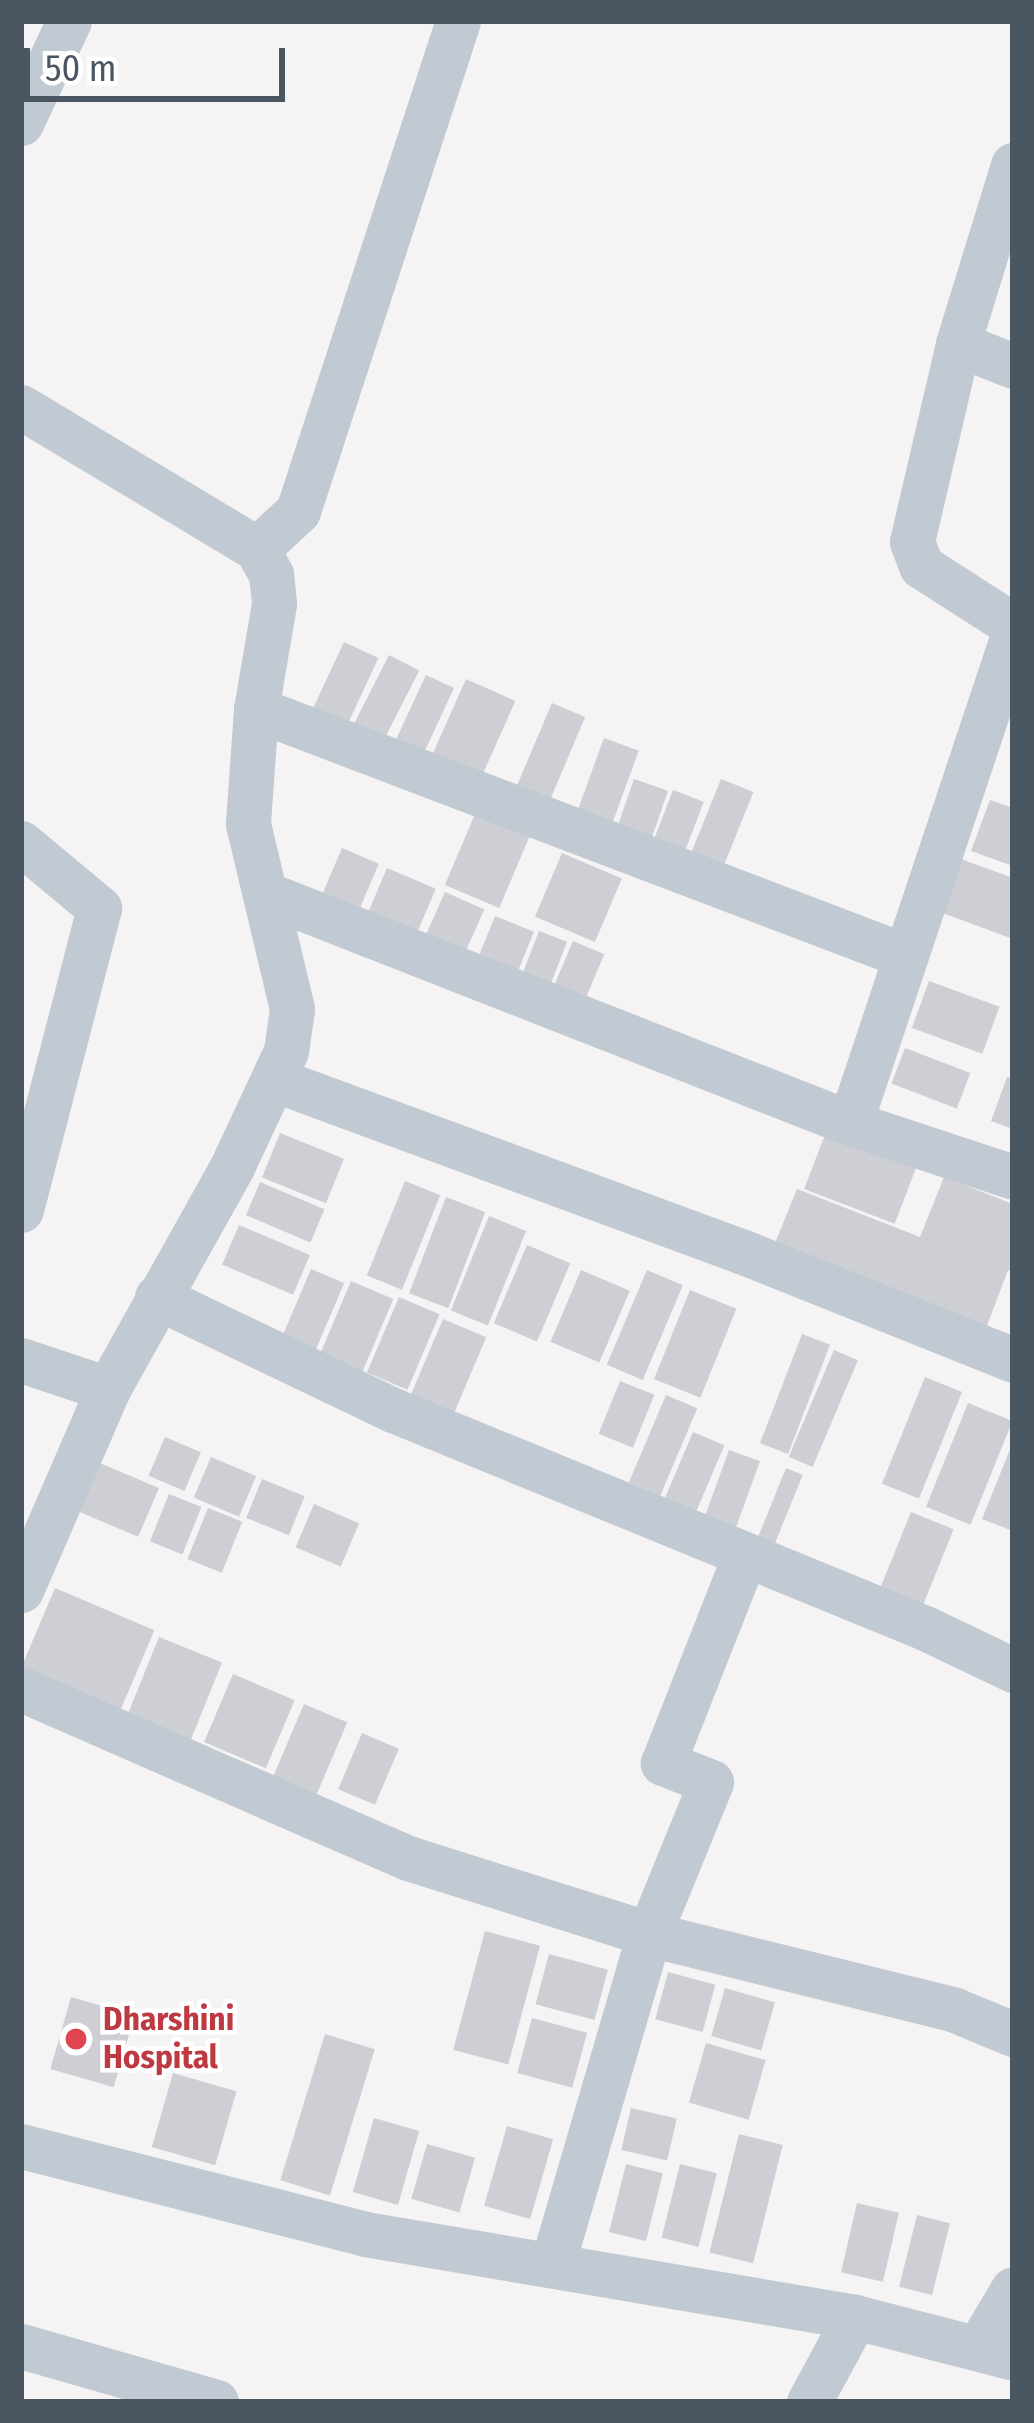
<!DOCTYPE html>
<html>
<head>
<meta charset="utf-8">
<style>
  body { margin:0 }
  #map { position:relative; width:1034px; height:2423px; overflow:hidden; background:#f5f3f3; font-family:"Fira Sans Condensed",sans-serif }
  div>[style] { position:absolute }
  .building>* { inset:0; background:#cdcfd5; transform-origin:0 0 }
  .minor>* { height:45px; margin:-22.5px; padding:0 22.5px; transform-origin:22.5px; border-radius:22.5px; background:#c1cad2 }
  .dots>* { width:33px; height:33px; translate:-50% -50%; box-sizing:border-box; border:6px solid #fff; border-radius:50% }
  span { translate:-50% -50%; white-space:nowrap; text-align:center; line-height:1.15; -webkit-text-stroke:9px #fff; paint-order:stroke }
  .health-label { font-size:33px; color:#be3a42; font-weight:700 }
  .left { translate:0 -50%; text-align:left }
  .frame { position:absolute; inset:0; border:24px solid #4a5661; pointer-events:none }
  .scale { position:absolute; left:24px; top:48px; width:261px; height:54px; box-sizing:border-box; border:6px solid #4a5661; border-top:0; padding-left:15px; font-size:36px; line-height:42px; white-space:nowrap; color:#4a5661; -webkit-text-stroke:9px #fff; paint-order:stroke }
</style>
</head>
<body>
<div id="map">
  <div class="building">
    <i style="left:344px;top:642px;width:38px;height:79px;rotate:25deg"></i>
    <i style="left:389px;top:655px;width:34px;height:79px;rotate:27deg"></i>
    <i style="left:426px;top:675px;width:31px;height:73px;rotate:25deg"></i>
    <i style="left:466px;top:679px;width:54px;height:87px;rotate:24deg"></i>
    <i style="left:552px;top:703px;width:36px;height:98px;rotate:23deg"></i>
    <i style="left:604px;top:738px;width:37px;height:81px;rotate:20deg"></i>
    <i style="left:634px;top:779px;width:36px;height:53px;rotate:19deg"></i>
    <i style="left:721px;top:779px;width:35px;height:82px;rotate:22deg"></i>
    <i style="left:673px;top:790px;width:33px;height:59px;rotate:21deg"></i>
    <i style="clip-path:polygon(990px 800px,1013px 808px,1013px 866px,971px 851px)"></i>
    <i style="left:475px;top:814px;width:59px;height:77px;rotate:23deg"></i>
    <i style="left:342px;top:848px;width:40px;height:62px;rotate:23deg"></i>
    <i style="left:562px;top:853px;width:65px;height:69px;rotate:23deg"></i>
    <i style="clip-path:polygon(961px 859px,1013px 878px,1013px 939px,940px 912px)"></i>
    <i style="left:387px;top:868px;width:53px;height:61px;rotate:23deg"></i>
    <i style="left:445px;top:892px;width:43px;height:60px;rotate:24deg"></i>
    <i style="left:495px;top:916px;width:42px;height:54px;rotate:22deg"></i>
    <i style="left:539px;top:931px;width:30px;height:55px;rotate:21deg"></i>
    <i style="left:573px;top:941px;width:34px;height:60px;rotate:23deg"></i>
    <i style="left:929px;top:981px;width:75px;height:50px;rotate:20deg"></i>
    <i style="left:905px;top:1048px;width:70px;height:38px;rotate:21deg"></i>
    <i style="clip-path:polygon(1007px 1077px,1013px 1079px,1013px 1129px,991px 1121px)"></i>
    <i style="left:826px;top:1132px;width:97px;height:61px;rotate:21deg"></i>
    <i style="left:280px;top:1133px;width:69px;height:48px;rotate:22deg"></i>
    <i style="clip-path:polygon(944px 1177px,1013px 1204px,1013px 1272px,1008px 1270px,985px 1331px,773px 1248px,797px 1189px,920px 1237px)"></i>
    <i style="left:405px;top:1181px;width:38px;height:102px;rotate:22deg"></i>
    <i style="left:260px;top:1182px;width:70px;height:36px;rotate:23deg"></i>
    <i style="left:446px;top:1197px;width:42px;height:103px;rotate:21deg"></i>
    <i style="left:489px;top:1216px;width:40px;height:102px;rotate:22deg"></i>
    <i style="left:239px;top:1225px;width:77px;height:43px;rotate:23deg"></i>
    <i style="left:527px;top:1245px;width:47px;height:85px;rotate:23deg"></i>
    <i style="left:311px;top:1269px;width:36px;height:74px;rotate:23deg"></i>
    <i style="left:581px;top:1270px;width:53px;height:78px;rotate:23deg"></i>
    <i style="left:647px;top:1270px;width:39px;height:103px;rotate:23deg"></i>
    <i style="left:351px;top:1281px;width:46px;height:80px;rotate:23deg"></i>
    <i style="left:690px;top:1290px;width:50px;height:96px;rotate:22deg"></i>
    <i style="left:399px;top:1297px;width:44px;height:82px;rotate:23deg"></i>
    <i style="left:443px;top:1319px;width:47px;height:82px;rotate:23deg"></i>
    <i style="left:802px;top:1334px;width:30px;height:117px;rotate:21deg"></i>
    <i style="left:834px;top:1350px;width:26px;height:116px;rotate:23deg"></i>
    <i style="left:925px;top:1377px;width:40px;height:115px;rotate:22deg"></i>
    <i style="left:620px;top:1381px;width:37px;height:57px;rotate:22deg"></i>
    <i style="left:666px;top:1395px;width:34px;height:95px;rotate:23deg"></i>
    <i style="left:968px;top:1403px;width:48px;height:112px;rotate:22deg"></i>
    <i style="left:693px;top:1432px;width:34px;height:73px;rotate:23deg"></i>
    <i style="left:165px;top:1437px;width:39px;height:42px;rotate:23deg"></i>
    <i style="clip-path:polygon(1013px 1442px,1013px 1531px,982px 1519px)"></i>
    <i style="left:729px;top:1450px;width:33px;height:74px;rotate:20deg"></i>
    <i style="left:211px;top:1457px;width:49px;height:44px;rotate:23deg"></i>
    <i style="left:88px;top:1458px;width:77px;height:53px;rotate:23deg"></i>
    <i style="left:786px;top:1468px;width:18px;height:83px;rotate:22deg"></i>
    <i style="left:262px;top:1479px;width:46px;height:42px;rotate:22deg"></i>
    <i style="left:169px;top:1494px;width:35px;height:51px;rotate:22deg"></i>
    <i style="left:314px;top:1504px;width:49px;height:47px;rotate:23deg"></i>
    <i style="left:208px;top:1508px;width:37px;height:55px;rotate:22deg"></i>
    <i style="left:911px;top:1512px;width:46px;height:87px;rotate:22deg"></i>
    <i style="left:55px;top:1588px;width:108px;height:86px;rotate:23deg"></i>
    <i style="left:159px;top:1637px;width:68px;height:85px;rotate:22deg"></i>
    <i style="left:233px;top:1674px;width:67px;height:74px;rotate:23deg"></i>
    <i style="left:304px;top:1704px;width:47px;height:79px;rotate:23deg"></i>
    <i style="left:362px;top:1733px;width:40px;height:61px;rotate:23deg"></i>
    <i style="left:485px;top:1931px;width:57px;height:123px;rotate:15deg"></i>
    <i style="left:549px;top:1954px;width:61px;height:52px;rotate:15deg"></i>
    <i style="left:668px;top:1972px;width:49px;height:49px;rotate:15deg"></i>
    <i style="left:725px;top:1988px;width:52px;height:50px;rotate:16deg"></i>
    <i style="left:71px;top:1997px;width:66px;height:75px;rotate:16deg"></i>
    <i style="left:532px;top:2018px;width:57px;height:57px;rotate:15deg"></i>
    <i style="left:325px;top:2034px;width:52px;height:153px;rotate:17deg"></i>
    <i style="left:706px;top:2043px;width:62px;height:62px;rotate:16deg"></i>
    <i style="left:173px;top:2073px;width:66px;height:77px;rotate:16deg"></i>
    <i style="left:631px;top:2108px;width:47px;height:43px;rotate:13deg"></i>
    <i style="left:374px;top:2118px;width:47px;height:77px;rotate:16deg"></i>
    <i style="left:507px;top:2126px;width:48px;height:83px;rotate:16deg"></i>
    <i style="left:739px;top:2134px;width:45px;height:122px;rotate:14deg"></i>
    <i style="left:427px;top:2144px;width:50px;height:57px;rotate:16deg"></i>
    <i style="left:626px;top:2164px;width:38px;height:70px;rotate:14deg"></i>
    <i style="left:680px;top:2164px;width:38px;height:76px;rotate:14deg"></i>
    <i style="left:857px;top:2203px;width:43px;height:71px;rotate:13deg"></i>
    <i style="left:917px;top:2215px;width:34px;height:74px;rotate:14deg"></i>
  </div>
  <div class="minor">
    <i style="left:21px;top:123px;width:113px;rotate:-64.8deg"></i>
    <i style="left:1013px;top:165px;width:187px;rotate:107.1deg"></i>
    <i style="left:958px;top:344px;width:203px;rotate:103.1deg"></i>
    <i style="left:912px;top:542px;width:26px;rotate:69deg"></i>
    <i style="left:921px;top:566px;width:109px;rotate:32.7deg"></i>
    <i style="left:958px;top:344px;width:59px;rotate:21.8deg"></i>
    <i style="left:21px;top:407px;width:275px;rotate:31deg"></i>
    <i style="left:257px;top:549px;width:29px;rotate:61deg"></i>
    <i style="left:271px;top:574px;width:30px;rotate:84deg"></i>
    <i style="left:274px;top:604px;width:107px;rotate:99.7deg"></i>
    <i style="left:256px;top:709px;width:115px;rotate:94deg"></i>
    <i style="left:248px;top:824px;width:190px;rotate:76.6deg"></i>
    <i style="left:292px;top:1009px;width:42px;rotate:98.1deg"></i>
    <i style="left:286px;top:1051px;width:128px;rotate:115deg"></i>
    <i style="left:232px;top:1167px;width:254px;rotate:119.2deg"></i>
    <i style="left:108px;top:1389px;width:219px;rotate:113.4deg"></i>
    <i style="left:257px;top:549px;width:56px;rotate:-42.8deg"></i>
    <i style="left:298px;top:511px;width:515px;rotate:-71.92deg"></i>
    <i style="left:256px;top:709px;width:695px;rotate:20.81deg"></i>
    <i style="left:21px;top:843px;width:102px;rotate:39.8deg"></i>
    <i style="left:99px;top:908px;width:312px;rotate:104.5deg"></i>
    <i style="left:266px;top:894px;width:627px;rotate:21.41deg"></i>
    <i style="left:850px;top:1123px;width:172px;rotate:18.3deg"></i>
    <i style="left:273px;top:1079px;width:499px;rotate:20.2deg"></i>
    <i style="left:741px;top:1251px;width:293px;rotate:21.8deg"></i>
    <i style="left:850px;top:1123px;width:515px;rotate:-71.53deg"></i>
    <i style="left:157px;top:1297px;width:262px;rotate:25.6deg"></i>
    <i style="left:393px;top:1410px;width:575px;rotate:22.28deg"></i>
    <i style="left:925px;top:1628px;width:98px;rotate:25.5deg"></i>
    <i style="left:21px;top:1360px;width:92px;rotate:18.4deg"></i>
    <i style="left:21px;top:1689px;width:422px;rotate:23.6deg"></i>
    <i style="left:408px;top:1858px;width:253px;rotate:17.5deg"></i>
    <i style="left:649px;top:1934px;width:315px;rotate:13.9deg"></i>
    <i style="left:955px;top:2010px;width:63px;rotate:22.5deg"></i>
    <i style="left:21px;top:2146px;width:355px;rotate:14.3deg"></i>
    <i style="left:365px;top:2234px;width:497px;rotate:9.6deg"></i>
    <i style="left:855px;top:2317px;width:163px;rotate:14.5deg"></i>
    <i style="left:553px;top:2262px;width:342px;rotate:-73.7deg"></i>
    <i style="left:649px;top:1934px;width:164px;rotate:-67.8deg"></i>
    <i style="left:711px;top:1782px;width:52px;rotate:-158.4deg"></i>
    <i style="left:663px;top:1763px;width:221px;rotate:-68.5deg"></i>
    <i style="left:21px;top:2346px;width:203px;rotate:16deg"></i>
    <i style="left:979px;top:2346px;width:66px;rotate:-59.2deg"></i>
    <i style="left:809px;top:2402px;width:97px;rotate:-61.6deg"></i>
  </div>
  <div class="dots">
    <i style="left:76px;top:2039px;background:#e0444e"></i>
  </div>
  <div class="health-label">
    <span class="left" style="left:103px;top:2039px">Dharshini<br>Hospital</span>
  </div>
  <div class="frame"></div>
  <div class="scale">50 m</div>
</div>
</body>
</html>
